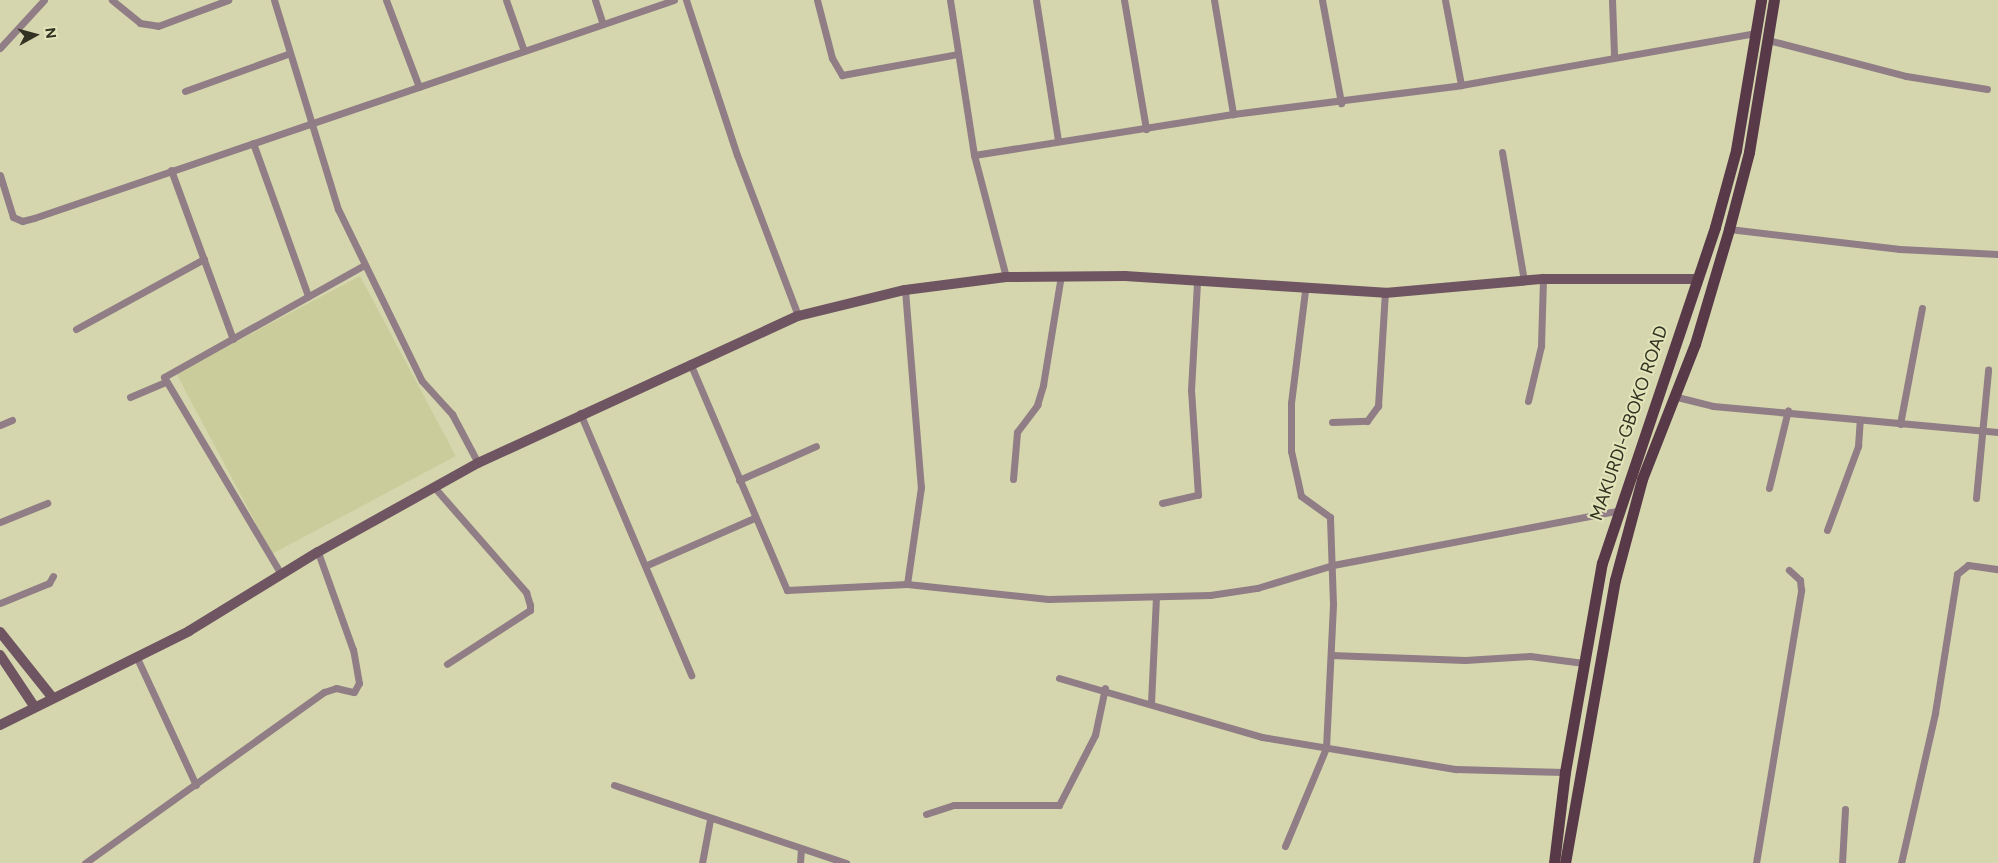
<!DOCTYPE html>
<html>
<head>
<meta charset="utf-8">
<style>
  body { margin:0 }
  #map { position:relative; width:1998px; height:863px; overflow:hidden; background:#d5d6ad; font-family:Figtree,sans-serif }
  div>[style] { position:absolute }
  .built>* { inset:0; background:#cacc9b; transform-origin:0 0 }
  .street>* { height:7px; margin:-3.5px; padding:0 3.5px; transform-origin:3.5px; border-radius:3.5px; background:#907d85 }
  .secondary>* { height:10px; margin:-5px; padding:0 5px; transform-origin:5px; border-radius:5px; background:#6f5561 }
  .primary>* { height:11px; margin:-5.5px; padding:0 5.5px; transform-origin:5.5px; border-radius:5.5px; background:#573947 }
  span { translate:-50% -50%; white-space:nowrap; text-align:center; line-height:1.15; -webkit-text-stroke:4px #e2e4b9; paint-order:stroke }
  .street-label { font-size:18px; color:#323222 }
  .north { position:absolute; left:10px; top:10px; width:50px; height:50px; -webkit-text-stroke:4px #e2e4b9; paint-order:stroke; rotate:83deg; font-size:14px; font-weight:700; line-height:20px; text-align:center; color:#323222 }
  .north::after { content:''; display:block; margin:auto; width:18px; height:22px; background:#323222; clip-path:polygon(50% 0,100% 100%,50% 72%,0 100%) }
</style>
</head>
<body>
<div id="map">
  <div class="built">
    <i style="left:360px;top:276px;width:204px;height:208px;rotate:62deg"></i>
  </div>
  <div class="street">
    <i style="left:112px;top:0;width:36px;rotate:39deg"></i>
    <i style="left:140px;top:23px;width:18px;rotate:9deg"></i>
    <i style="left:158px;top:26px;width:75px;rotate:-20.4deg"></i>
    <i style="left:274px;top:0;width:219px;rotate:73deg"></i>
    <i style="left:338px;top:209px;width:191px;rotate:64deg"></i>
    <i style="left:422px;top:381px;width:45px;rotate:47.7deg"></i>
    <i style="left:452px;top:414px;width:55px;rotate:62deg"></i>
    <i style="left:386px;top:0;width:93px;rotate:69.2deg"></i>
    <i style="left:506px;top:0;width:54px;rotate:70.6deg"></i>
    <i style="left:595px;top:0;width:25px;rotate:72deg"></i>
    <i style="left:686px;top:0;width:163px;rotate:71.8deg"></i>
    <i style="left:737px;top:155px;width:172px;rotate:69.2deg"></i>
    <i style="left:817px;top:0;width:60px;rotate:75.5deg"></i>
    <i style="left:832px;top:58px;width:20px;rotate:60deg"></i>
    <i style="left:842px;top:75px;width:117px;rotate:-10.3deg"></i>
    <i style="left:950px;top:0;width:157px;rotate:81.2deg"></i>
    <i style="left:974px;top:155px;width:126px;rotate:75.3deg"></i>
    <i style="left:1036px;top:0;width:142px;rotate:81.1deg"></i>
    <i style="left:1124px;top:0;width:131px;rotate:80.3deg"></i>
    <i style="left:1214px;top:0;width:116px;rotate:80.5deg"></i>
    <i style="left:1322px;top:0;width:105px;rotate:79.5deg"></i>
    <i style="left:1445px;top:0;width:86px;rotate:79.3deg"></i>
    <i style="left:1612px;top:0;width:55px;rotate:87.9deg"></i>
    <i style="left:1768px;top:40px;width:143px;rotate:14.6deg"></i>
    <i style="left:1906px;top:76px;width:82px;rotate:9.1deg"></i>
    <i style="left:0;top:48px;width:65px;rotate:-47.5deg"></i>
    <i style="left:185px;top:91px;width:109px;rotate:-19.8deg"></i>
    <i style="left:253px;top:143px;width:163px;rotate:70.2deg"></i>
    <i style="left:1502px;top:152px;width:131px;rotate:80.3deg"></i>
    <i style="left:974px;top:155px;width:262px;rotate:-9deg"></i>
    <i style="left:1233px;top:114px;width:230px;rotate:-7.2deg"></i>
    <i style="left:1461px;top:85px;width:300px;rotate:-10deg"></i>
    <i style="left:171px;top:170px;width:180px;rotate:69.9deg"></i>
    <i style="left:0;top:175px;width:44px;rotate:72.8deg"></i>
    <i style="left:13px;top:217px;width:10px;rotate:24deg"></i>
    <i style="left:22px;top:221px;width:12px;rotate:-14deg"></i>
    <i style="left:34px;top:218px;width:676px;rotate:-18.81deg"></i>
    <i style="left:1729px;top:229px;width:172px;rotate:6.7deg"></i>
    <i style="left:1900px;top:249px;width:98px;rotate:2.9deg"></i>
    <i style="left:905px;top:290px;width:198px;rotate:85.4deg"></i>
    <i style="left:921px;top:487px;width:98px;rotate:98.2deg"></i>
    <i style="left:76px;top:329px;width:146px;rotate:-28.7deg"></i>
    <i style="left:690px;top:363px;width:247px;rotate:66.9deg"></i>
    <i style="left:787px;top:590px;width:120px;rotate:-2.9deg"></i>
    <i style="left:907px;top:584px;width:142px;rotate:6.1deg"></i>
    <i style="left:1048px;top:599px;width:162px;rotate:-1.4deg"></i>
    <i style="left:1210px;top:595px;width:48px;rotate:-8.5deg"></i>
    <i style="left:1257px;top:588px;width:79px;rotate:-16.8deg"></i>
    <i style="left:1333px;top:565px;width:289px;rotate:-10.8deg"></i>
    <i style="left:1673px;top:396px;width:41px;rotate:14deg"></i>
    <i style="left:1713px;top:406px;width:286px;rotate:5.2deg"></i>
    <i style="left:130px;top:397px;width:39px;rotate:-23deg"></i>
    <i style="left:1528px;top:401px;width:57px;rotate:-76.7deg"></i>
    <i style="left:1541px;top:346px;width:67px;rotate:-88.3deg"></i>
    <i style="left:580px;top:413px;width:285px;rotate:67deg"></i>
    <i style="left:1332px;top:422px;width:35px;rotate:-2deg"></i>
    <i style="left:1367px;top:421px;width:19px;rotate:-54deg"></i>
    <i style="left:1378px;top:406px;width:113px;rotate:-86.5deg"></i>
    <i style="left:1900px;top:424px;width:118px;rotate:-79.3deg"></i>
    <i style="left:0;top:425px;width:13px;rotate:-23deg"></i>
    <i style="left:1013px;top:479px;width:47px;rotate:-85.1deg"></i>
    <i style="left:1017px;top:432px;width:34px;rotate:-53deg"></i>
    <i style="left:1037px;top:405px;width:21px;rotate:-73deg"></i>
    <i style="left:1043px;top:385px;width:111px;rotate:-80.7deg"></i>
    <i style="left:739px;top:480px;width:84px;rotate:-23.8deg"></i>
    <i style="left:434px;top:487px;width:140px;rotate:48.8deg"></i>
    <i style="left:526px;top:592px;width:14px;rotate:73deg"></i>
    <i style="left:530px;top:605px;width:5px;rotate:90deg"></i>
    <i style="left:530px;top:610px;width:99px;rotate:147deg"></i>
    <i style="left:1769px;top:488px;width:80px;rotate:-76.3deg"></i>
    <i style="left:1976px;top:498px;width:129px;rotate:-84.6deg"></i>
    <i style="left:1162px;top:503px;width:37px;rotate:-13deg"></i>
    <i style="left:1198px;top:495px;width:105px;rotate:-93.8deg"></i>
    <i style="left:1191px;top:390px;width:107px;rotate:-86.8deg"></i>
    <i style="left:0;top:522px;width:51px;rotate:-22deg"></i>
    <i style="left:1827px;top:530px;width:90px;rotate:-69.7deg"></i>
    <i style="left:1858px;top:446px;width:26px;rotate:-86deg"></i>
    <i style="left:647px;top:565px;width:117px;rotate:-23.7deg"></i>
    <i style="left:281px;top:574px;width:229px;rotate:-120.7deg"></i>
    <i style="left:164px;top:377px;width:229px;rotate:-29.2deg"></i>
    <i style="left:0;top:603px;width:53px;rotate:-22.2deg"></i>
    <i style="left:49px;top:583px;width:8px;rotate:-60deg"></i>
    <i style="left:1331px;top:655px;width:134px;rotate:2.1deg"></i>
    <i style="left:1465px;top:660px;width:65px;rotate:-3.5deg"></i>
    <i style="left:1530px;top:656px;width:54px;rotate:7.4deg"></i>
    <i style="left:137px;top:658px;width:140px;rotate:65.1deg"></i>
    <i style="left:1059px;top:678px;width:211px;rotate:16.2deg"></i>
    <i style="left:1262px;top:737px;width:197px;rotate:9.4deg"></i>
    <i style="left:1456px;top:769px;width:109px;rotate:1.6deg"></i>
    <i style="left:1151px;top:703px;width:105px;rotate:-87.3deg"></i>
    <i style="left:614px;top:785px;width:245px;rotate:18.6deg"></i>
    <i style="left:926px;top:814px;width:29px;rotate:-18deg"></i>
    <i style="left:954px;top:805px;width:105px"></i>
    <i style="left:1059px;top:805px;width:79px;rotate:-62.8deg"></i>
    <i style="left:1095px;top:735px;width:48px;rotate:-78deg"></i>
    <i style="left:1285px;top:846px;width:106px;rotate:-67.3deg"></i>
    <i style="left:1326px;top:748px;width:144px;rotate:-87.2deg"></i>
    <i style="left:1333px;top:604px;width:87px;rotate:-92deg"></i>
    <i style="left:1330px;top:517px;width:36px;rotate:-144deg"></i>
    <i style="left:1301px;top:496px;width:46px;rotate:-102.5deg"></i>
    <i style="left:1291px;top:451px;width:48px;rotate:-90deg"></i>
    <i style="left:1291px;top:403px;width:114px;rotate:-82.9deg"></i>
    <i style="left:85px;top:863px;width:294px;rotate:-35.6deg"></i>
    <i style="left:324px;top:692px;width:13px;rotate:-18deg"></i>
    <i style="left:336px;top:688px;width:18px;rotate:13deg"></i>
    <i style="left:354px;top:692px;width:10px;rotate:-61deg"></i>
    <i style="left:359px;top:683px;width:34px;rotate:-100deg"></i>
    <i style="left:353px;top:650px;width:104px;rotate:-109.7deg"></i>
    <i style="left:702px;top:863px;width:44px;rotate:-79.5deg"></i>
    <i style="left:800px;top:863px;width:14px;rotate:-86deg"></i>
    <i style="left:1756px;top:863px;width:277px;rotate:-80.6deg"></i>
    <i style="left:1801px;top:590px;width:10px;rotate:-96deg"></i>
    <i style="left:1800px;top:580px;width:15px;rotate:-138deg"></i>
    <i style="left:1842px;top:863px;width:54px;rotate:-86.8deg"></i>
    <i style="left:1901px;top:863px;width:154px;rotate:-77.2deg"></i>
    <i style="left:1935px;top:713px;width:141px;rotate:-81deg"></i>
    <i style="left:1957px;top:574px;width:14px;rotate:-39deg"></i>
    <i style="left:1968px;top:565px;width:30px;rotate:8deg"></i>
  </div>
  <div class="secondary">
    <i style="left:0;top:632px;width:83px;rotate:51.3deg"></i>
    <i style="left:0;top:655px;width:61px;rotate:56.3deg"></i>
    <i style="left:0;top:725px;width:211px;rotate:-26.4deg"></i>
    <i style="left:189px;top:631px;width:151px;rotate:-31.5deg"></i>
    <i style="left:318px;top:552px;width:183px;rotate:-29.1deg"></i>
    <i style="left:478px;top:463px;width:352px;rotate:-24.7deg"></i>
    <i style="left:798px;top:316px;width:110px;rotate:-13.7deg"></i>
    <i style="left:905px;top:290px;width:102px;rotate:-7.3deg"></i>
    <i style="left:1006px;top:277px;width:119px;rotate:-0.5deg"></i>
    <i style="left:1125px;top:276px;width:261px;rotate:3.7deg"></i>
    <i style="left:1385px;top:293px;width:159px;rotate:-5.1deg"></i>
    <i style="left:1543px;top:279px;width:153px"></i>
  </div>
  <div class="primary">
    <i style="left:1554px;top:863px;width:92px;rotate:-83.1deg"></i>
    <i style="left:1565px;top:772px;width:212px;rotate:-80deg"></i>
    <i style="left:1602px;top:563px;width:354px;rotate:-71.4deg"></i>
    <i style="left:1715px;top:227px;width:80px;rotate:-74.7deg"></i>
    <i style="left:1736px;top:150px;width:152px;rotate:-80.5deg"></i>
    <i style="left:1565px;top:863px;width:287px;rotate:-80deg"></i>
    <i style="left:1615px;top:580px;width:105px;rotate:-75deg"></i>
    <i style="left:1642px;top:479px;width:145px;rotate:-68.6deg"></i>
    <i style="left:1695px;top:344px;width:120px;rotate:-73.5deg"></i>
    <i style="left:1729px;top:229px;width:80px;rotate:-75.4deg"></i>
    <i style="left:1749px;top:152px;width:154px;rotate:-80.7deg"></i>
  </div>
  <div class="street-label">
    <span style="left:1629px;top:423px;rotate:-71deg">MAKURDI-GBOKO ROAD</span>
  </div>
  <div class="north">N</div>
</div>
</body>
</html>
